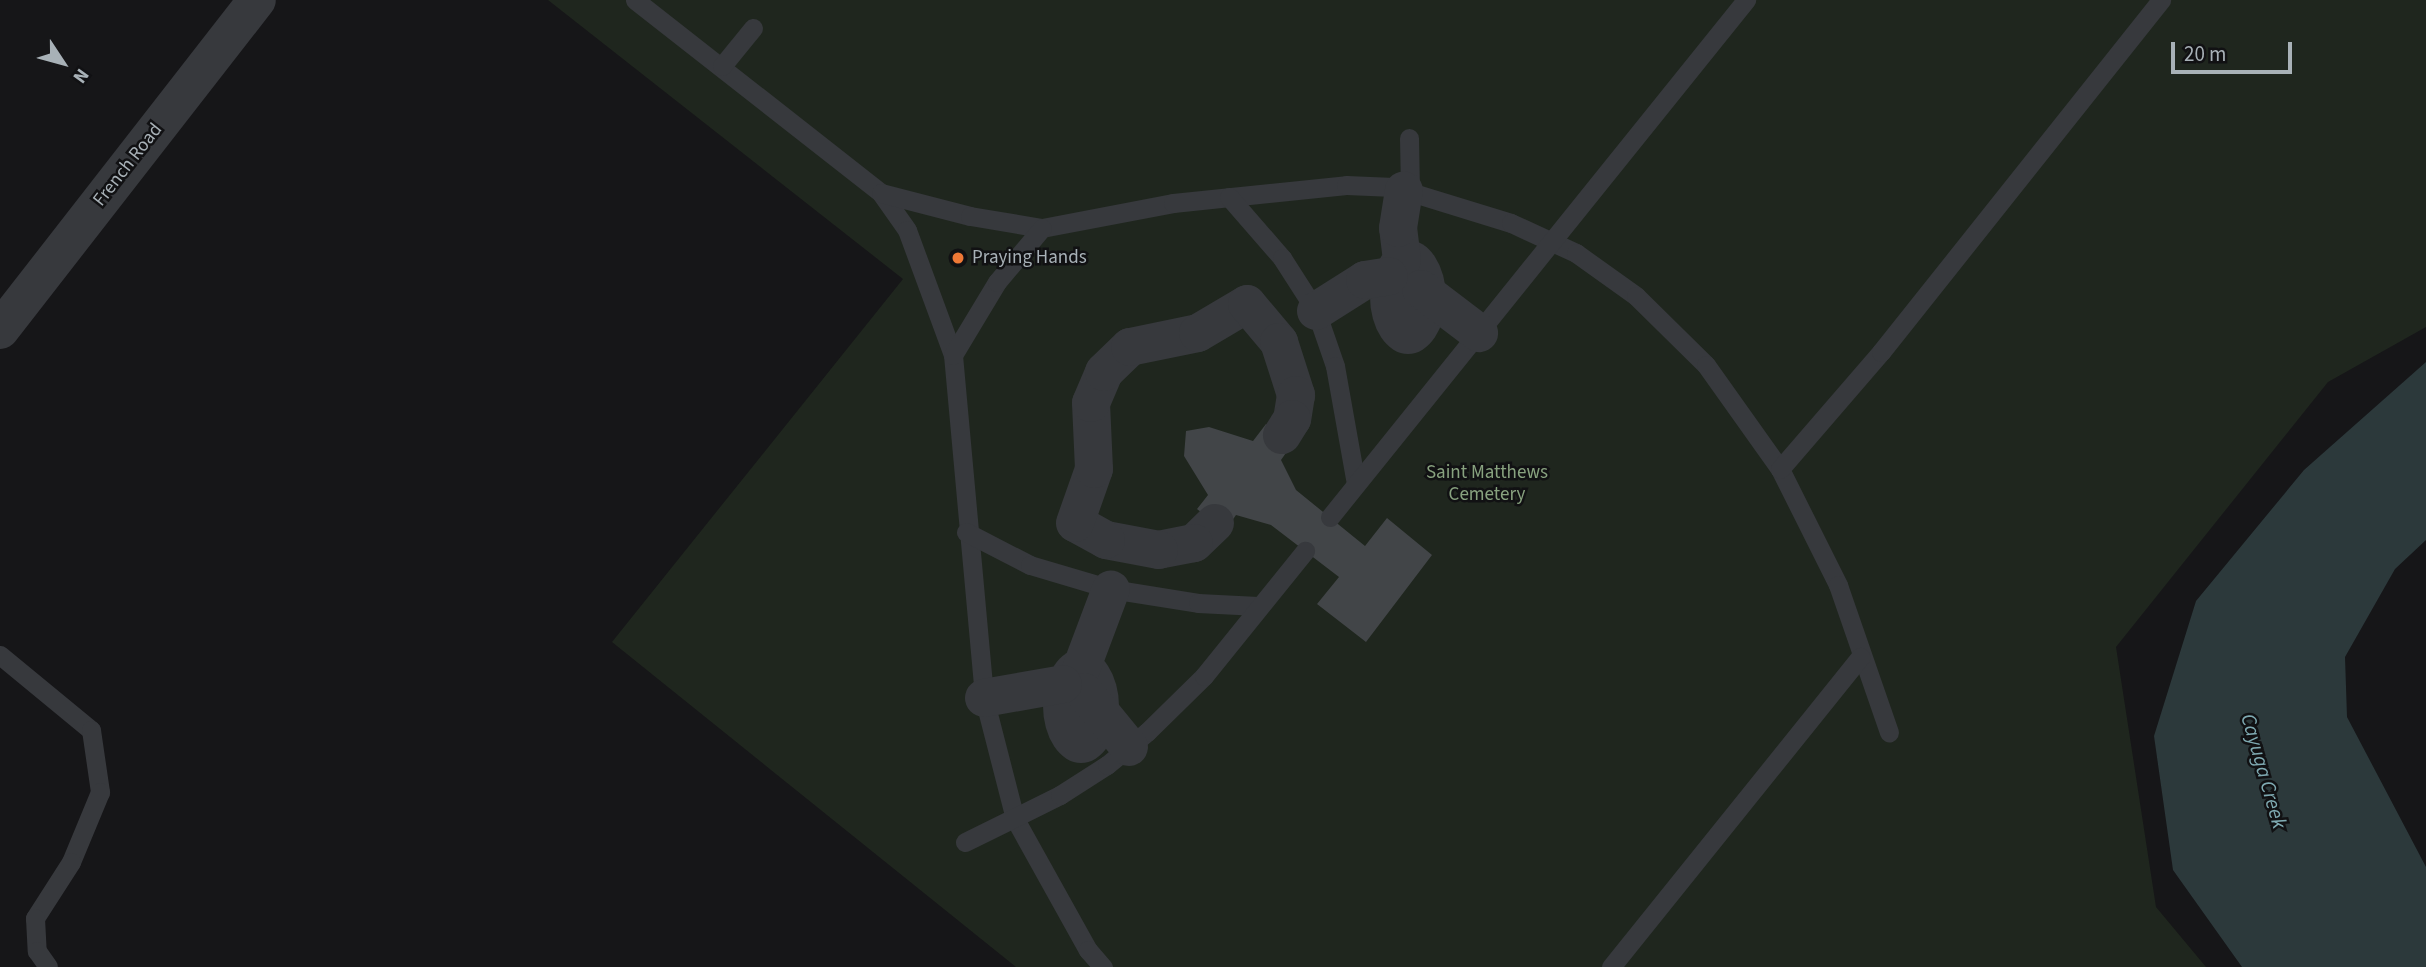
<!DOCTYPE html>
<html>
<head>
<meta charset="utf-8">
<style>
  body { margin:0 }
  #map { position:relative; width:2426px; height:967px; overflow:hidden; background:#161618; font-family:"Source Sans 3",sans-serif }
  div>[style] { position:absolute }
  .green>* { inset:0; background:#1f261e }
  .water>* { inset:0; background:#2c393b }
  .building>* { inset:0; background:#424548 }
  .lane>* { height:19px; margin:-9.5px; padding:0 9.5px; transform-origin:9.5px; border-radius:9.5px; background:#37393d }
  .street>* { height:38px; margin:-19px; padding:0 19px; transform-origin:19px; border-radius:19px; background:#37393d }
  .street>.ring { margin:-19px; padding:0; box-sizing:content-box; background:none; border:38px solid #37393d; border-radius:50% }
  .dots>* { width:19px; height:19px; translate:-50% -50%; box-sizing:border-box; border:4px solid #111113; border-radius:50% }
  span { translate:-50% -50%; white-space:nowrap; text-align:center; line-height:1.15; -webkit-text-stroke:5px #111113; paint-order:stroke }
  .street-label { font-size:19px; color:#a8b1b7 }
  .poi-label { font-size:19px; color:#a8b1b7 }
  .left { translate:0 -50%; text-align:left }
  .park-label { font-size:19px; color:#88a27f }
  .water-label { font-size:21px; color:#7faab2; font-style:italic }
  .north { position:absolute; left:28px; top:28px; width:70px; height:70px; -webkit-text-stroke:5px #111113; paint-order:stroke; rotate:126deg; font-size:19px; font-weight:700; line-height:28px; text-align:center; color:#a8b1b7 }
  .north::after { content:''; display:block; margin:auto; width:24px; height:32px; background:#a8b1b7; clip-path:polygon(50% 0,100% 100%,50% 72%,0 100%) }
  .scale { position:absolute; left:2171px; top:42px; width:121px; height:32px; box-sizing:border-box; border:4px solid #a8b1b7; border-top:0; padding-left:9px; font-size:21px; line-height:24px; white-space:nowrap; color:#a8b1b7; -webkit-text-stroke:5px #111113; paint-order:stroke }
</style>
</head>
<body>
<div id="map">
  <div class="green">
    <i style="clip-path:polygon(548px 0,2426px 0,2426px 327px,2328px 382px,2116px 647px,2156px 907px,2206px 967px,1016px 967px,612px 642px,903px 279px)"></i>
  </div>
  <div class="water">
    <i style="clip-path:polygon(2426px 362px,2426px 540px,2395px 569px,2345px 657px,2347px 717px,2426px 867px,2426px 967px,2242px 967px,2173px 870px,2154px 736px,2196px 601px,2304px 470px)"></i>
  </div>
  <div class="building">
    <i style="clip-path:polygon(1266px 424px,1293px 443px,1281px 460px,1296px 490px,1365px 546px,1387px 518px,1432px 555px,1366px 642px,1317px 604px,1339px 577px,1271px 525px,1236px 515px,1225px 531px,1197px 509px,1208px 495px,1184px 456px,1186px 431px,1209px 427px,1253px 441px)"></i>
  </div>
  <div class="lane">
    <i style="left:635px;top:0;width:313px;rotate:38.1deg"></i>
    <i style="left:881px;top:193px;width:45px;rotate:54.9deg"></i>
    <i style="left:907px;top:230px;width:133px;rotate:69.8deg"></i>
    <i style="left:953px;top:355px;width:344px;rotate:84.8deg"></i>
    <i style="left:984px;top:698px;width:125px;rotate:75.6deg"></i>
    <i style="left:1015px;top:819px;width:150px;rotate:60.9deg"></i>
    <i style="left:1088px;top:950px;width:23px;rotate:49deg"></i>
    <i style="left:722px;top:66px;width:49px;rotate:-50.8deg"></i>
    <i style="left:1409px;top:138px;width:54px;rotate:88.9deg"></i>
    <i style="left:881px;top:193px;width:92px;rotate:14.5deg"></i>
    <i style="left:970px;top:216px;width:73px;rotate:9.5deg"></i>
    <i style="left:1042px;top:228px;width:133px;rotate:-10.8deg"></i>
    <i style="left:1173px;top:203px;width:174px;rotate:-5.9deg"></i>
    <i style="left:1346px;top:185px;width:48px;rotate:2.4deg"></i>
    <i style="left:1394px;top:187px;width:122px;rotate:17.1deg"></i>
    <i style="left:1511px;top:223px;width:72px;rotate:24.8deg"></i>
    <i style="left:1576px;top:253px;width:74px;rotate:35.6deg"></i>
    <i style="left:1636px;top:296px;width:98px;rotate:44.6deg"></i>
    <i style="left:1706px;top:365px;width:128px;rotate:54.6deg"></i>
    <i style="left:1780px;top:469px;width:130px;rotate:63.4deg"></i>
    <i style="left:1838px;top:585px;width:156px;rotate:70.9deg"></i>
    <i style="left:1229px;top:197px;width:81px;rotate:49deg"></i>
    <i style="left:1282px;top:258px;width:63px;rotate:57.3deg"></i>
    <i style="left:1316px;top:311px;width:58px;rotate:70.9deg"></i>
    <i style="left:1335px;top:366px;width:120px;rotate:79.9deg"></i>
    <i style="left:953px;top:355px;width:85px;rotate:-58.9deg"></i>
    <i style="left:997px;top:282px;width:70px;rotate:-50.2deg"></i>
    <i style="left:1780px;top:469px;width:155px;rotate:-49.2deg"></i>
    <i style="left:1881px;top:352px;width:450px;rotate:-51.5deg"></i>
    <i style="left:1330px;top:517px;width:664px;rotate:-51.18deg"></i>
    <i style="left:966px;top:532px;width:72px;rotate:27.3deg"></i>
    <i style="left:1030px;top:565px;width:84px;rotate:16.5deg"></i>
    <i style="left:1111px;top:589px;width:88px;rotate:9.1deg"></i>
    <i style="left:1198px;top:603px;width:60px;rotate:2.9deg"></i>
    <i style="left:0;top:655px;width:118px;rotate:39.5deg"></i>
    <i style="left:91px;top:730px;width:63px;rotate:81.7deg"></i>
    <i style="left:100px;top:792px;width:76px;rotate:112.5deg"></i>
    <i style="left:71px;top:862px;width:67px;rotate:122.7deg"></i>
    <i style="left:35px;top:918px;width:33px;rotate:87deg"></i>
    <i style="left:37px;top:951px;width:19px;rotate:55deg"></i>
    <i style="left:965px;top:842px;width:106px;rotate:-26.3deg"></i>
    <i style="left:1060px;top:795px;width:56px;rotate:-32.6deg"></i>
    <i style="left:1107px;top:765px;width:52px;rotate:-39.5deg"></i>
    <i style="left:1147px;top:732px;width:80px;rotate:-44.5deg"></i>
    <i style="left:1204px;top:676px;width:161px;rotate:-51.1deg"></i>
    <i style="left:1611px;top:967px;width:398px;rotate:-51.2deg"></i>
  </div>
  <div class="street">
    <i class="ring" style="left:1389px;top:259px;width:-2px;height:-2px"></i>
    <i style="left:1402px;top:260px;width:32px;rotate:-97deg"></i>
    <i style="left:1398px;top:228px;width:38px;rotate:-81deg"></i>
    <i style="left:1421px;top:289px;width:73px;rotate:37.2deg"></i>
    <i style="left:1316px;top:311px;width:58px;rotate:-32.3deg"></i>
    <i style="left:1365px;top:280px;width:24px;rotate:-9deg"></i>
    <i style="left:0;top:330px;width:418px;rotate:-52.1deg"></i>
    <i style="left:1215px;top:523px;width:29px;rotate:136deg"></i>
    <i style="left:1194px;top:543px;width:36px;rotate:169deg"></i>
    <i style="left:1159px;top:550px;width:54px;rotate:-169.3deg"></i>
    <i style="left:1106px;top:540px;width:35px;rotate:-151deg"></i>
    <i style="left:1075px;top:523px;width:57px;rotate:-70.6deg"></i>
    <i style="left:1094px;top:469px;width:66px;rotate:-92.6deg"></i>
    <i style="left:1091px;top:403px;width:34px;rotate:-67deg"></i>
    <i style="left:1104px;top:372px;width:36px;rotate:-44deg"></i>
    <i style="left:1130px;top:347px;width:69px;rotate:-11.6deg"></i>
    <i style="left:1198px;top:333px;width:57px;rotate:-30.6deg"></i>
    <i style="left:1247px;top:304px;width:50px;rotate:49.9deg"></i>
    <i style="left:1279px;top:342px;width:56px;rotate:72.2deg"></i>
    <i style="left:1296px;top:395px;width:24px;rotate:99deg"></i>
    <i style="left:1292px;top:419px;width:19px;rotate:122deg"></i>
    <i class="ring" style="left:1062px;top:668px;width:-10px;height:-10px"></i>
    <i style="left:1081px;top:669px;width:85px;rotate:-69.4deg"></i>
    <i style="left:1084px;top:692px;width:71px;rotate:50.7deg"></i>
    <i style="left:984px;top:698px;width:80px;rotate:-10deg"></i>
  </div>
  <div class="dots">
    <i style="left:958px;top:258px;background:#ef7936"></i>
  </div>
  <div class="street-label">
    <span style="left:128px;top:165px;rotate:-52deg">French Road</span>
  </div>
  <div class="poi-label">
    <span class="left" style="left:972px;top:258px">Praying Hands</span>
  </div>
  <div class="park-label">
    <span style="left:1487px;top:484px">Saint Matthews<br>Cemetery</span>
  </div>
  <div class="water-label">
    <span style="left:2264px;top:771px;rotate:74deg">Cayuga Creek</span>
  </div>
  <div class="north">N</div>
  <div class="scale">20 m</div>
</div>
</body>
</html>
